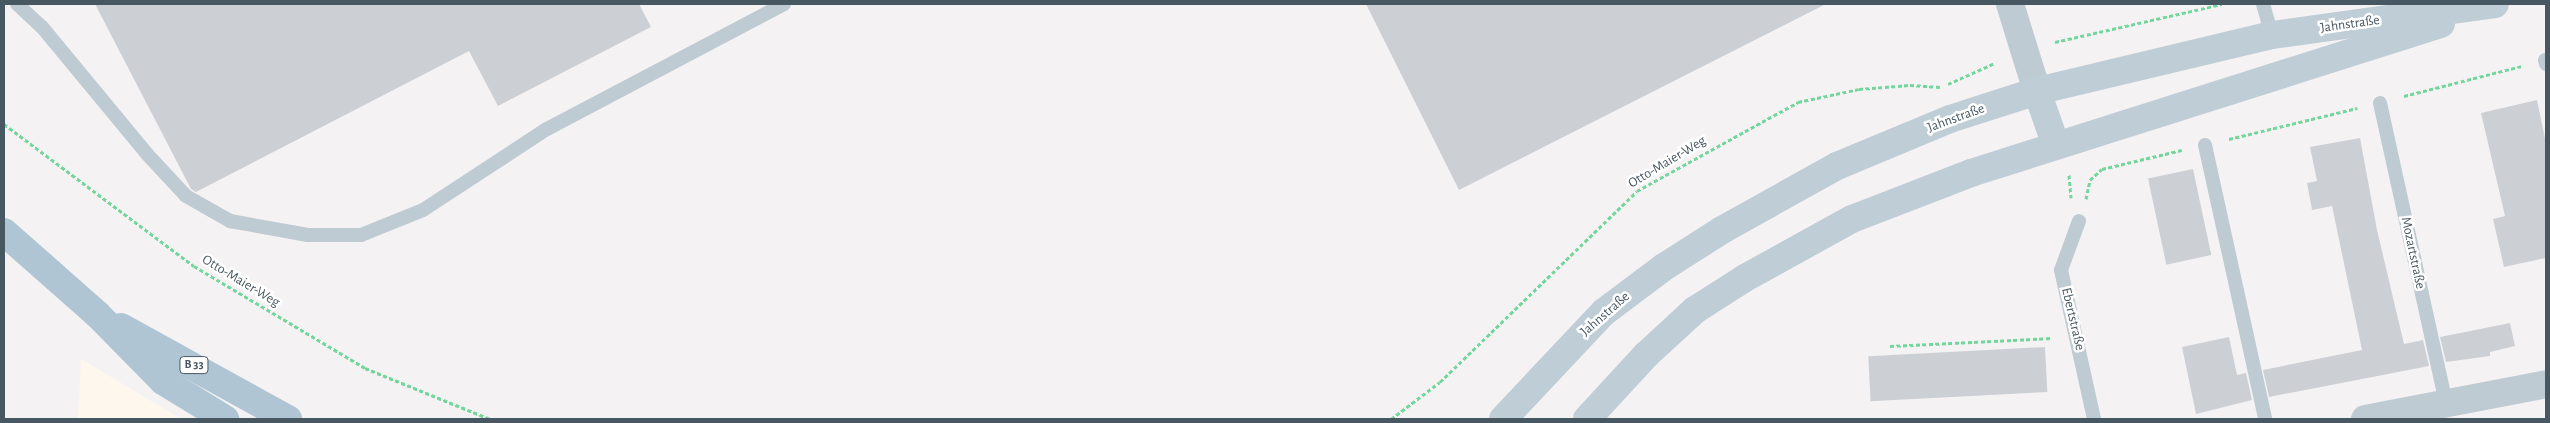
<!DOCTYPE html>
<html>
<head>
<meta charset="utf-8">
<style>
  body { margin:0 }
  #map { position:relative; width:2550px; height:423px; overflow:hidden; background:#f5f2f3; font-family:"Alegreya Sans",sans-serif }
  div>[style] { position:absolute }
  .commercial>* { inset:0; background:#fef7ed }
  .building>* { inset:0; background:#ccd0d5; transform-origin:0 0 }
  .path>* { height:3px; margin-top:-1.5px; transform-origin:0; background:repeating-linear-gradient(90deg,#73d69c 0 4px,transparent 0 6.5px) }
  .service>* { height:14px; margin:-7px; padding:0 7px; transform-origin:7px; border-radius:7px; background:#bfcbd3 }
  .minor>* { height:28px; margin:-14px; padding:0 14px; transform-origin:14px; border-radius:14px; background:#bfcbd3 }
  .secondary>* { height:28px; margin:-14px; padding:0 14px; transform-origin:14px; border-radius:14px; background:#bfcdd7 }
  .primary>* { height:28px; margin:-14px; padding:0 14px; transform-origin:14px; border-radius:14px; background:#b0c5d3 }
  span { translate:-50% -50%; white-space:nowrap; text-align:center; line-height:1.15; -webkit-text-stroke:5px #fff; paint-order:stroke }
  .shield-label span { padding:1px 4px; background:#fff; border:1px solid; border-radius:4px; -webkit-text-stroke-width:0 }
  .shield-label { font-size:12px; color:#485862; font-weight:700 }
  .street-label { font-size:14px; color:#485862 }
  .frame { position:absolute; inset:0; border:5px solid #485862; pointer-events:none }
</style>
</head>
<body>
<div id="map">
  <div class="commercial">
    <i style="clip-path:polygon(81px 359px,181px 419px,78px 419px)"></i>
  </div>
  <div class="building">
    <i style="clip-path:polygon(95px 4px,639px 4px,651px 27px,498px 106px,469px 51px,196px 192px,191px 189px)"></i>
    <i style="clip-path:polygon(1366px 4px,1826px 4px,1459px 190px)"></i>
    <i style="clip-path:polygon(2537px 100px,2546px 143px,2546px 258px,2504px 267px,2493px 219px,2505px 216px,2481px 113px)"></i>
    <i style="clip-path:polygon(2360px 138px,2377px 230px,2404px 344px,2423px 340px,2429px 366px,2269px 397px,2263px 370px,2362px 350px,2332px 206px,2312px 210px,2307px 183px,2317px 181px,2310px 147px)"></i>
    <i style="left:2193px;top:169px;width:88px;height:46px;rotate:78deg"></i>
    <i style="clip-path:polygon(2510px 323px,2515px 346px,2490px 352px,2490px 356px,2446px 362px,2440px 337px)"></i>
    <i style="clip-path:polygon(2229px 337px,2237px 375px,2246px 373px,2252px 400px,2196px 414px,2182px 347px)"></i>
    <i style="left:2045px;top:347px;width:45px;height:177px;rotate:87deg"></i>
  </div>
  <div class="path">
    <i style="left:2055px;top:42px;width:171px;rotate:-12.8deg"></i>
    <i style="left:1948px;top:84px;width:51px;rotate:-24.1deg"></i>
    <i style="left:2404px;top:96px;width:122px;rotate:-14.3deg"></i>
    <i style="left:4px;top:124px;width:237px;rotate:36.8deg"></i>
    <i style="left:194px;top:266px;width:199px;rotate:30.8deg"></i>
    <i style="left:365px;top:368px;width:135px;rotate:22.2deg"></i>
    <i style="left:2229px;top:139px;width:132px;rotate:-13.6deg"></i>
    <i style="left:2069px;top:175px;width:23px;rotate:85deg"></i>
    <i style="left:2086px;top:199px;width:19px;rotate:-78deg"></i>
    <i style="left:2090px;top:180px;width:16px;rotate:-43deg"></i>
    <i style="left:2102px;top:169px;width:82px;rotate:-13.4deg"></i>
    <i style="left:1890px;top:346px;width:162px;rotate:-2.8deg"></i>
    <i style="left:1391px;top:419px;width:61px;rotate:-37.1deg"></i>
    <i style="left:1440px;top:382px;width:274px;rotate:-44.1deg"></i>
    <i style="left:1637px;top:191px;width:184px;rotate:-28.9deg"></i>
    <i style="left:1798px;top:102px;width:62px;rotate:-12deg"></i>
    <i style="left:1859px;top:89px;width:51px;rotate:-4.5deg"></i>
    <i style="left:1910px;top:85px;width:30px;rotate:4deg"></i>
  </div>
  <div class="service">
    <i style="left:17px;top:4px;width:34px;rotate:43deg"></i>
    <i style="left:42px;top:27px;width:165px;rotate:50.4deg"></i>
    <i style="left:147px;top:154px;width:57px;rotate:47.1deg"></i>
    <i style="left:186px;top:196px;width:51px;rotate:29.6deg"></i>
    <i style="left:230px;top:221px;width:79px;rotate:10.2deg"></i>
    <i style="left:308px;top:235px;width:53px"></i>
    <i style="left:361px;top:235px;width:67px;rotate:-22deg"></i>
    <i style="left:423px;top:210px;width:148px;rotate:-33.2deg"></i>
    <i style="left:547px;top:129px;width:268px;rotate:-27.8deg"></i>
    <i style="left:2263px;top:4px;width:32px;rotate:74deg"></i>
    <i style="left:2545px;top:60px;width:4px;rotate:76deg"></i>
    <i style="left:2380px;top:103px;width:307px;rotate:77.6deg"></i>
    <i style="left:2205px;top:145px;width:280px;rotate:77.6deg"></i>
    <i style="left:2079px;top:221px;width:52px;rotate:110.2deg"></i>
    <i style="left:2061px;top:270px;width:153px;rotate:77.5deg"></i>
  </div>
  <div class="minor">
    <i style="left:2010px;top:4px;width:91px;rotate:72.8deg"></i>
    <i style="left:2365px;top:419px;width:184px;rotate:-10.9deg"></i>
  </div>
  <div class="secondary">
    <i style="left:2037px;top:91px;width:58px;rotate:70.9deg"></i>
    <i style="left:1503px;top:419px;width:147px;rotate:-46.7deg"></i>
    <i style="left:1604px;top:312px;width:75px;rotate:-36.9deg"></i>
    <i style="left:1664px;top:267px;width:69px;rotate:-32.5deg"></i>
    <i style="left:1722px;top:230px;width:132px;rotate:-29.1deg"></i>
    <i style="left:1837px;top:166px;width:122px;rotate:-22.6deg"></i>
    <i style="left:1950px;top:119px;width:91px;rotate:-17.8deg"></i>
    <i style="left:2037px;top:91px;width:242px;rotate:-13.4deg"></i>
    <i style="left:2272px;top:35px;width:225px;rotate:-7.9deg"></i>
    <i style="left:1587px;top:419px;width:87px;rotate:-47.3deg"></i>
    <i style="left:1646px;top:355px;width:67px;rotate:-42.6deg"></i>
    <i style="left:1695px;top:310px;width:59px;rotate:-32.6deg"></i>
    <i style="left:1745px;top:278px;width:122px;rotate:-28.9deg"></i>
    <i style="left:1852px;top:219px;width:128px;rotate:-21.1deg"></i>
    <i style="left:1971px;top:173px;width:493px;rotate:-17.6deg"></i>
  </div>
  <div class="primary">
    <i style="left:4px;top:232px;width:125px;rotate:41.4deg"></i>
    <i style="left:98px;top:315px;width:93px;rotate:45.4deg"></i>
    <i style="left:163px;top:381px;width:73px;rotate:31.5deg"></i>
    <i style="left:121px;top:327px;width:191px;rotate:28.9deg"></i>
  </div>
  <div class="shield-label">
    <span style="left:194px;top:365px">B 33</span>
  </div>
  <div class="street-label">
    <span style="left:2350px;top:24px;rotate:-8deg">Jahnstraße</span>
    <span style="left:1956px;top:118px;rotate:-20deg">Jahnstraße</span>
    <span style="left:1667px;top:162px;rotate:-31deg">Otto-Maier-Weg</span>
    <span style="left:2413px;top:253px;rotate:78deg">Mozartstraße</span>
    <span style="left:241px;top:281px;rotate:31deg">Otto-Maier-Weg</span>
    <span style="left:1605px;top:314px;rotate:-41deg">Jahnstraße</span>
    <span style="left:2073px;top:319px;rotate:77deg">Ebertstraße</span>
  </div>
  <div class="frame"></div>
</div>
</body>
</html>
